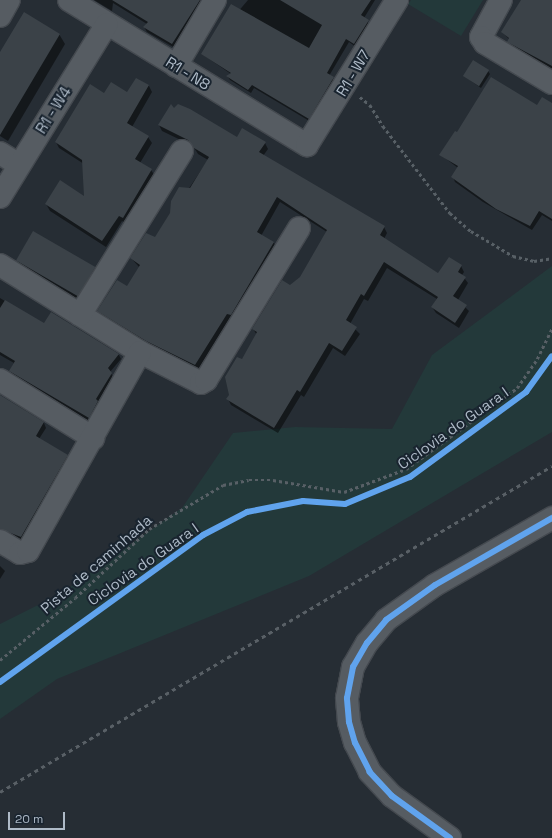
<!DOCTYPE html>
<html>
<head>
<meta charset="utf-8">
<style>
  body { margin:0 }
  #map { position:relative; width:552px; height:838px; overflow:hidden; background:#262d34; font-family:"Space Grotesk",sans-serif }
  div>[style] { position:absolute }
  .green>* { inset:0; background:#23393a }
  .shadow>* { inset:0; background:#0007 }
  .building>* { inset:0; background:#3b4248; transform-origin:0 0 }
  .path>* { height:2.5px; margin-top:-1.25px; transform-origin:0; background:repeating-linear-gradient(90deg,#586066 0 3px,transparent 0 6px) }
  .roads { filter:drop-shadow(1px 0 #44494f) drop-shadow(-1px 0 #44494f) drop-shadow(0 1px #44494f) drop-shadow(0 -1px #44494f) }
  .minor>* { height:22px; margin:-11px; padding:0 11px; transform-origin:11px; border-radius:11px; background:#565c62 }
  .rail>* { height:3px; margin-top:-1.5px; transform-origin:0; background:repeating-linear-gradient(90deg,#596066 0 4px,transparent 0 8px) }
  .cycleway>* { height:6px; margin:-3px; padding:0 3px; transform-origin:3px; border-radius:3px; background:#60a3ed }
  span { translate:-50% -50%; white-space:nowrap; text-align:center; line-height:1.15; -webkit-text-stroke:4px #19242f; paint-order:stroke }
  .street-label { font-size:15px; color:#aebac7 }
  .scale { position:absolute; left:8px; top:812px; width:57px; height:18px; box-sizing:border-box; border:2px solid #aebac7; border-top:0; padding-left:5px; font-size:12px; line-height:14px; white-space:nowrap; color:#aebac7; -webkit-text-stroke:3px #19242f; paint-order:stroke }
</style>
</head>
<body>
<div id="map">
  <div class="green">
    <i style="clip-path:polygon(411px 0,483px 0,461px 36px,408px 4px)"></i>
    <i style="clip-path:polygon(552px 266px,552px 432px,309px 576px,57px 679px,0 719px,0 624px,60px 594px,182px 508px,233px 433px,295px 427px,392px 429px,432px 355px)"></i>
  </div>
  <div class="shadow">
    <i style="clip-path:polygon(94px 0,204px 0,175px 48px,147px 32px,144px 27px,147px 24px,113px 3px,112px 11px)"></i>
    <i style="clip-path:polygon(248px 0,375px 0,364px 18px,370px 25px,356px 47px,349px 42px,329px 76px,335px 82px,311px 122px,254px 88px,251px 93px,230px 80px,228px 77px,231px 74px,202px 54px)"></i>
    <i style="clip-path:polygon(522px 0,552px 0,552px 69px,511px 46px,510px 40px,502px 32px)"></i>
    <i style="clip-path:polygon(59px 34px,65px 44px,8px 141px,0 136px,0 54px)"></i>
    <i style="clip-path:polygon(488px 71px,490px 74px,481px 88px,464px 76px)"></i>
    <i style="clip-path:polygon(137px 79px,149px 86px,152px 92px,132px 127px,148px 137px,152px 143px,140px 163px,151px 170px,155px 176px,127px 224px,122px 221px,106px 247px,50px 211px,46px 204px,85px 198px,84px 164px,59px 148px,56px 142px,105px 94px,128px 94px)"></i>
    <i style="clip-path:polygon(552px 104px,552px 221px,542px 215px,532px 230px,483px 202px,455px 182px,453px 177px,458px 168px,441px 155px,458px 134px,537px 106px)"></i>
    <i style="clip-path:polygon(174px 110px,238px 139px,265px 143px,268px 149px,263px 156px,384px 227px,387px 233px,384px 239px,439px 274px,461px 266px,464px 272px,462px 275px,468px 283px,458px 300px,469px 311px,459px 328px,436px 313px,432px 307px,437px 299px,387px 268px,368px 301px,364px 299px,350px 324px,360px 334px,345px 356px,333px 348px,304px 397px,301px 395px,278px 433px,231px 405px,228px 399px,242px 360px,257px 335px,253px 329px,290px 286px,301px 278px,327px 232px,280px 202px,261px 236px,274px 243px,277px 249px,199px 371px,150px 347px,102px 317px,99px 311px,128px 288px,140px 268px,131px 258px,155px 239px,208px 160px,198px 154px,193px 146px,162px 131px,159px 125px)"></i>
    <i style="clip-path:polygon(17px 260px,94px 268px,96px 272px,79px 301px,19px 264px)"></i>
    <i style="clip-path:polygon(0 298px,44px 325px,119px 355px,121px 359px,110px 372px,114px 378px,98px 403px,100px 406px,91px 422px,13px 375px,10px 371px,14px 363px,0 355px)"></i>
    <i style="clip-path:polygon(0 396px,44px 423px,46px 428px,39px 439px,67px 455px,70px 460px,24px 541px,0 533px)"></i>
    <i style="clip-path:polygon(0 566px,5px 571px,0 579px)"></i>
  </div>
  <div class="building">
    <i style="clip-path:polygon(112px 0,200px 0,172px 44px,143px 27px,148px 22px)"></i>
    <i style="clip-path:polygon(280px 0,371px 0,361px 15px,369px 20px,354px 44px,346px 39px,327px 73px,334px 77px,309px 119px,252px 85px,248px 90px,226px 76px,231px 73px,201px 54px,231px 4px,309px 48px,322px 25px)"></i>
    <i style="clip-path:polygon(521px 0,552px 0,552px 66px,507px 42px,509px 38px,501px 32px)"></i>
    <i style="clip-path:polygon(24px 12px,60px 34px,0 135px,0 52px)"></i>
    <i style="left:473px;top:60px;width:19px;height:19px;rotate:32deg"></i>
    <i style="clip-path:polygon(491px 77px,537px 105px,542px 97px,552px 103px,552px 219px,539px 211px,530px 226px,496px 209px,451px 177px,458px 166px,439px 155px,455px 131px,457px 132px)"></i>
    <i style="clip-path:polygon(136px 78px,149px 85px,127px 123px,149px 136px,135px 159px,152px 169px,123px 218px,119px 216px,102px 241px,45px 204px,60px 180px,84px 196px,82px 160px,55px 142px,90px 84px,104px 93px,111px 82px,127px 92px)"></i>
    <i style="clip-path:polygon(171px 104px,174px 108px,178px 104px,190px 109px,237px 137px,242px 128px,266px 142px,259px 152px,385px 226px,380px 235px,438px 273px,449px 257px,462px 265px,458px 272px,466px 277px,453px 296px,467px 305px,455px 323px,431px 307px,438px 297px,384px 262px,364px 296px,361px 294px,346px 320px,357px 327px,342px 351px,329px 343px,300px 392px,297px 390px,274px 428px,226px 399px,229px 395px,225px 377px,237px 357px,242px 359px,257px 332px,252px 329px,282px 280px,290px 285px,300px 277px,327px 230px,277px 197px,257px 232px,274px 242px,231px 315px,227px 314px,195px 365px,146px 341px,97px 311px,117px 280px,127px 286px,140px 265px,130px 258px,146px 233px,155px 237px,170px 213px,171px 201px,179px 187px,190px 188px,209px 157px,194px 148px,188px 140px,158px 125px)"></i>
    <i style="left:33px;top:231px;width:72px;height:34px;rotate:30deg"></i>
    <i style="clip-path:polygon(5px 300px,44px 323px,51px 312px,119px 354px,108px 368px,112px 373px,96px 399px,98px 401px,89px 418px,9px 371px,15px 361px,0 352px,0 308px)"></i>
    <i style="clip-path:polygon(0 395px,44px 422px,36px 436px,68px 455px,21px 537px,0 529px)"></i>
  </div>
  <div class="path">
    <i style="left:360px;top:97px;width:13px;rotate:39deg"></i>
    <i style="left:370px;top:105px;width:25px;rotate:58deg"></i>
    <i style="left:383px;top:126px;width:110px;rotate:52.4deg"></i>
    <i style="left:450px;top:213px;width:28px;rotate:41deg"></i>
    <i style="left:471px;top:231px;width:49px;rotate:30.8deg"></i>
    <i style="left:513px;top:256px;width:22px;rotate:13deg"></i>
    <i style="left:534px;top:261px;width:18px;rotate:-9deg"></i>
    <i style="left:0;top:660px;width:97px;rotate:-39.6deg"></i>
    <i style="left:75px;top:598px;width:101px;rotate:-43deg"></i>
    <i style="left:149px;top:529px;width:86px;rotate:-30.7deg"></i>
    <i style="left:223px;top:485px;width:26px;rotate:-11deg"></i>
    <i style="left:249px;top:480px;width:24px"></i>
    <i style="left:273px;top:480px;width:72px;rotate:9.6deg"></i>
    <i style="left:344px;top:492px;width:66px;rotate:-20.4deg"></i>
    <i style="left:406px;top:469px;width:137px;rotate:-36.1deg"></i>
    <i style="left:517px;top:388px;width:35px;rotate:-55deg"></i>
    <i style="left:537px;top:359px;width:34px;rotate:-64deg"></i>
  </div>
  <div class="roads">
    <div class="minor">
      <i style="left:69px;top:0;width:279px;rotate:31.4deg"></i>
      <i style="left:307px;top:145px;width:171px;rotate:-58.2deg"></i>
      <i style="left:501px;top:0;width:42px;rotate:118.4deg"></i>
      <i style="left:481px;top:37px;width:7px;rotate:56deg"></i>
      <i style="left:485px;top:43px;width:78px;rotate:30.8deg"></i>
      <i style="left:0;top:16px;width:18px;rotate:-61deg"></i>
      <i style="left:176px;top:66px;width:77px;rotate:-59.4deg"></i>
      <i style="left:0;top:153px;width:22px;rotate:32deg"></i>
      <i style="left:0;top:197px;width:203px;rotate:-58.3deg"></i>
      <i style="left:0;top:265px;width:165px;rotate:31.9deg"></i>
      <i style="left:140px;top:352px;width:68px;rotate:26.9deg"></i>
      <i style="left:201px;top:383px;width:6px;rotate:-31deg"></i>
      <i style="left:206px;top:380px;width:178px;rotate:-58.5deg"></i>
      <i style="left:80px;top:315px;width:193px;rotate:-58.1deg"></i>
      <i style="left:0;top:380px;width:110px;rotate:31.9deg"></i>
      <i style="left:0;top:541px;width:23px;rotate:31deg"></i>
      <i style="left:20px;top:553px;width:8px;rotate:-14deg"></i>
      <i style="left:28px;top:551px;width:228px;rotate:-60.6deg"></i>
      <i style="left:450px;top:838px;width:72px;rotate:-144.1deg"></i>
      <i style="left:392px;top:796px;width:33px;rotate:-133deg"></i>
      <i style="left:370px;top:772px;width:33px;rotate:-117deg"></i>
      <i style="left:355px;top:743px;width:22px;rotate:-106deg"></i>
      <i style="left:349px;top:722px;width:24px;rotate:-95deg"></i>
      <i style="left:347px;top:698px;width:32px;rotate:-79deg"></i>
      <i style="left:353px;top:667px;width:28px;rotate:-60deg"></i>
      <i style="left:367px;top:643px;width:30px;rotate:-50deg"></i>
      <i style="left:386px;top:620px;width:60px;rotate:-35.5deg"></i>
      <i style="left:435px;top:585px;width:135px;rotate:-29.8deg"></i>
    </div>
  </div>
  <div class="rail">
    <i style="left:0;top:792px;width:641px;rotate:-30.57deg"></i>
  </div>
  <div class="cycleway">
    <i style="left:0;top:682px;width:251px;rotate:-35.9deg"></i>
    <i style="left:203px;top:535px;width:50px;rotate:-27.6deg"></i>
    <i style="left:247px;top:512px;width:57px;rotate:-11.1deg"></i>
    <i style="left:303px;top:501px;width:42px;rotate:4.1deg"></i>
    <i style="left:345px;top:504px;width:70px;rotate:-22.6deg"></i>
    <i style="left:410px;top:477px;width:144px;rotate:-36.2deg"></i>
    <i style="left:526px;top:392px;width:44px;rotate:-54.2deg"></i>
    <i style="left:450px;top:838px;width:72px;rotate:-144.1deg"></i>
    <i style="left:392px;top:796px;width:33px;rotate:-133deg"></i>
    <i style="left:370px;top:772px;width:33px;rotate:-117deg"></i>
    <i style="left:355px;top:743px;width:22px;rotate:-106deg"></i>
    <i style="left:349px;top:722px;width:24px;rotate:-95deg"></i>
    <i style="left:347px;top:698px;width:32px;rotate:-79deg"></i>
    <i style="left:353px;top:667px;width:28px;rotate:-60deg"></i>
    <i style="left:367px;top:643px;width:30px;rotate:-50deg"></i>
    <i style="left:386px;top:620px;width:60px;rotate:-35.5deg"></i>
    <i style="left:435px;top:585px;width:135px;rotate:-29.8deg"></i>
  </div>
  <div class="street-label">
    <span style="left:188px;top:73px;rotate:32deg">R1 - N8</span>
    <span style="left:353px;top:73px;rotate:-59deg">R1 - W7</span>
    <span style="left:53px;top:110px;rotate:-58deg">R1 - W4</span>
    <span style="left:453px;top:428px;rotate:-35deg">Ciclovia do Guara I</span>
    <span style="left:96px;top:564px;rotate:-41deg">Pista de caminhada</span>
    <span style="left:143px;top:564px;rotate:-35deg">Ciclovia do Guara I</span>
  </div>
  <div class="scale">20 m</div>
</div>
</body>
</html>
